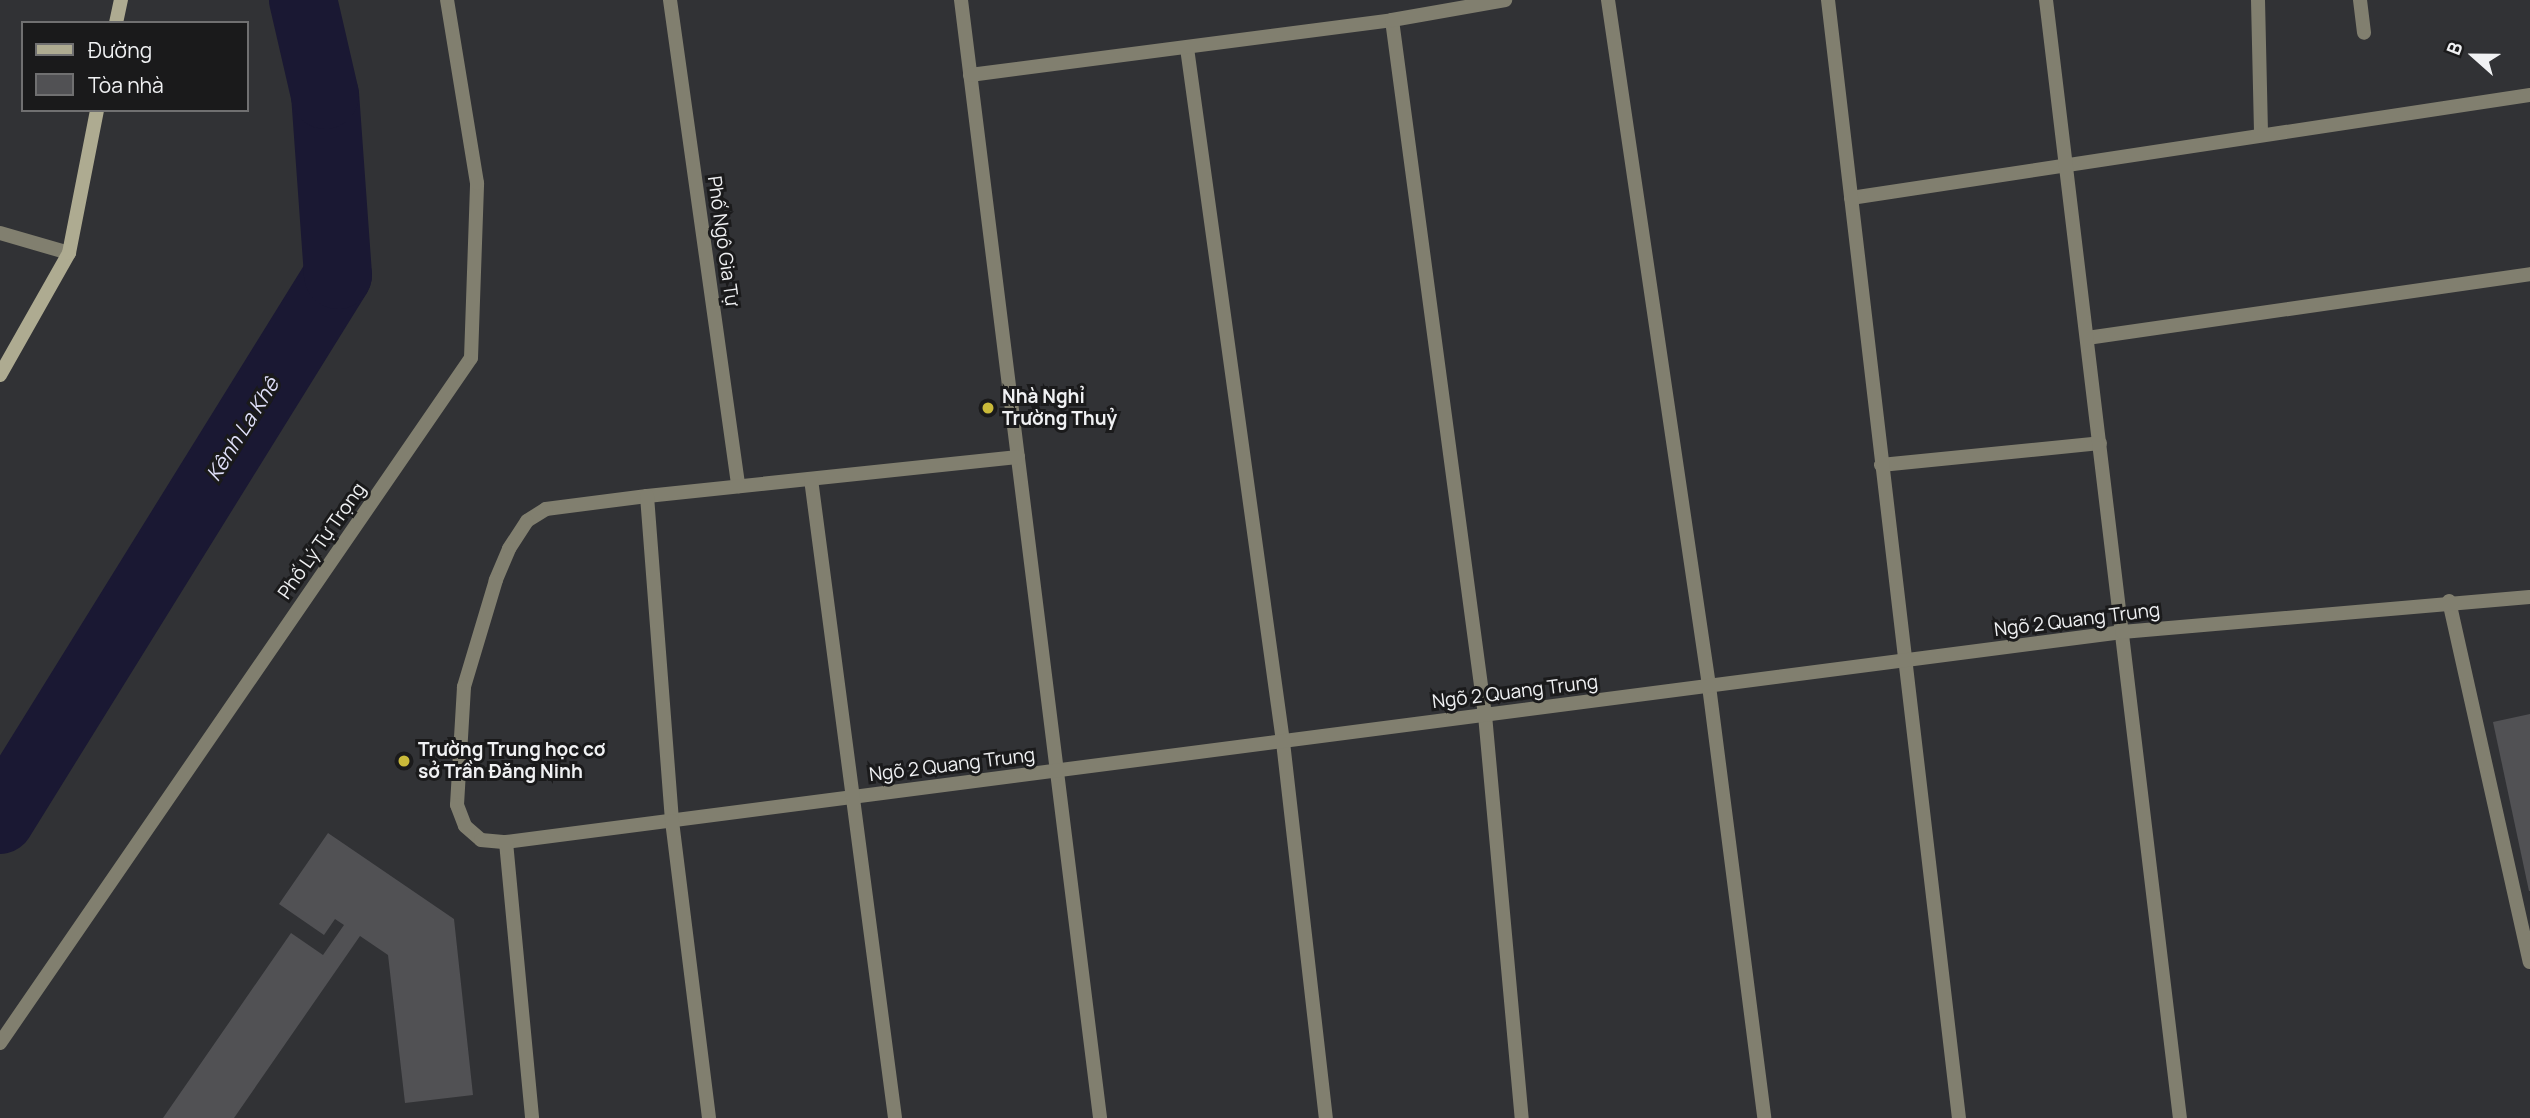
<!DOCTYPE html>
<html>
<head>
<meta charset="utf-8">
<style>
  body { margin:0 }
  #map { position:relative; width:2530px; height:1118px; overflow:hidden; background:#313235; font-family:Manrope,sans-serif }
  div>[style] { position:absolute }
  .river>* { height:68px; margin:-34px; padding:0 34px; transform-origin:34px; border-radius:34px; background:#1a1833 }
  .building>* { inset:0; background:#515154 }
  .lane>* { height:14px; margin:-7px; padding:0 7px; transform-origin:7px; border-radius:7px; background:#817f6f }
  .street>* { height:14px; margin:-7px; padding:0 7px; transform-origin:7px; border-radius:7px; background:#817f6f }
  .secondary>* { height:14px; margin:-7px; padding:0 7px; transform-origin:7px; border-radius:7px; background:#aeab91 }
  .dots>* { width:19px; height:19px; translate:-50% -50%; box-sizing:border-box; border:4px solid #1a1a1b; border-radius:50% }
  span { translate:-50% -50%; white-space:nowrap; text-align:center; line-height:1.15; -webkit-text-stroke:6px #1a1a1b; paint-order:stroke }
  .street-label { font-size:19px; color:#f0f1f3 }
  .poi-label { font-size:19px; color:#f0f1f3; font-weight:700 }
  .left { translate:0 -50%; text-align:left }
  .water-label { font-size:21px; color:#dfdff8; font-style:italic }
  .legend { position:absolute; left:21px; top:21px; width:228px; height:91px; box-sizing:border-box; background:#1a1a1b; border:2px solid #707071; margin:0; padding:9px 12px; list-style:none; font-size:21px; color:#f0f1f3 }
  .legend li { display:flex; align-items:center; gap:14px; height:35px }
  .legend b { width:35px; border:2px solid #707071 }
  .north { position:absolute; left:2439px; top:21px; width:70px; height:70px; -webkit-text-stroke:5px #1a1a1b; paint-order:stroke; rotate:291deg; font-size:19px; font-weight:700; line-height:28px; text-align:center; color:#f0f1f3 }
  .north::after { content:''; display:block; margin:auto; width:24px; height:32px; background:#f0f1f3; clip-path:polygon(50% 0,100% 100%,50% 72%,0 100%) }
</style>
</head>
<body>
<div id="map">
  <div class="river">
    <i style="left:0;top:820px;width:641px;rotate:-58.19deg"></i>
    <i style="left:338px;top:275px;width:180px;rotate:-94.1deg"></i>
    <i style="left:325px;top:95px;width:98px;rotate:-103deg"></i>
  </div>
  <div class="building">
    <i style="clip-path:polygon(2530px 714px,2530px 891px,2529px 891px,2493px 722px)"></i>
    <i style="clip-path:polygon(328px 833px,454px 919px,473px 1095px,405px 1103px,388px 955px,360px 936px,234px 1118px,163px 1118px,291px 933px,323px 955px,344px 925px,335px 919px,324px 935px,279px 904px)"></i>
  </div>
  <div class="lane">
    <i style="left:2258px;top:0;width:133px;rotate:88.7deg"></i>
    <i style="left:2360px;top:0;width:33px;rotate:83deg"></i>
    <i style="left:1851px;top:198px;width:687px;rotate:-8.63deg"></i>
    <i style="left:0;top:233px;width:72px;rotate:16.2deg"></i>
    <i style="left:2087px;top:338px;width:448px;rotate:-8.2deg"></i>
    <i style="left:1881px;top:465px;width:220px;rotate:-5.7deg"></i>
    <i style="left:2449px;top:601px;width:370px;rotate:77.4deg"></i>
    <i style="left:0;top:1043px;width:831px;rotate:-55.49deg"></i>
    <i style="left:471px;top:358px;width:175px;rotate:-88deg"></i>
    <i style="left:477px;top:183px;width:185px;rotate:-99.3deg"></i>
  </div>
  <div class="street">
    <i style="left:670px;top:0;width:491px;rotate:82deg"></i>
    <i style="left:961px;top:0;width:1127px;rotate:82.91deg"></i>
    <i style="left:1608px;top:0;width:693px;rotate:81.62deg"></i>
    <i style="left:1709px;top:686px;width:435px;rotate:82.7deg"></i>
    <i style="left:1828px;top:0;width:1126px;rotate:83.32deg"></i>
    <i style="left:2046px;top:0;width:1126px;rotate:83.17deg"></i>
    <i style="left:1392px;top:20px;width:701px;rotate:82.38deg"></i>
    <i style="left:1485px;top:715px;width:405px;rotate:84.8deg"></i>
    <i style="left:1187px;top:48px;width:701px;rotate:82.12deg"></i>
    <i style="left:1283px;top:742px;width:378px;rotate:83.5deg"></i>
    <i style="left:970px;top:75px;width:426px;rotate:-7.4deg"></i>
    <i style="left:1392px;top:20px;width:115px;rotate:-10deg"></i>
    <i style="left:1018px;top:457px;width:373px;rotate:174deg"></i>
    <i style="left:647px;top:496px;width:102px;rotate:172.7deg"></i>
    <i style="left:546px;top:509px;width:22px;rotate:148deg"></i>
    <i style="left:527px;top:521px;width:33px;rotate:123deg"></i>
    <i style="left:509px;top:549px;width:34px;rotate:113deg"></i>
    <i style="left:496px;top:580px;width:112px;rotate:106.7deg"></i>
    <i style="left:464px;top:687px;width:118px;rotate:93.4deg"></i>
    <i style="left:457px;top:805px;width:22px;rotate:69deg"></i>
    <i style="left:465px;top:826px;width:21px;rotate:41deg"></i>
    <i style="left:481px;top:840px;width:25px;rotate:5deg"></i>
    <i style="left:506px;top:842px;width:1630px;rotate:-7.4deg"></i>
    <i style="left:2122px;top:632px;width:409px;rotate:-4.9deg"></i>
    <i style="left:811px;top:479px;width:644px;rotate:82.51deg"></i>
    <i style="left:647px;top:496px;width:326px;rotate:85.6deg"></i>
    <i style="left:672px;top:821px;width:299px;rotate:82.9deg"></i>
    <i style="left:506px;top:842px;width:277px;rotate:84.6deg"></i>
  </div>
  <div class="secondary">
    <i style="left:116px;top:23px;width:24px;rotate:-78deg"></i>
    <i style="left:0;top:375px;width:140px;rotate:-60.5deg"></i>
    <i style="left:69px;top:253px;width:146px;rotate:-78.9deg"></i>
  </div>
  <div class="dots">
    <i style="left:988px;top:408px;background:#caba3a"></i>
    <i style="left:404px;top:761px;background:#caba3a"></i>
  </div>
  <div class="street-label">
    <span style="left:723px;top:241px;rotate:82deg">Phố Ngô Gia Tự</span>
    <span style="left:322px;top:541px;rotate:-55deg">Phố Lý Tự Trọng</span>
    <span style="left:2077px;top:620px;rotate:-7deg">Ngõ 2 Quang Trung</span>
    <span style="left:1515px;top:692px;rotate:-7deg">Ngõ 2 Quang Trung</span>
    <span style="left:952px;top:765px;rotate:-7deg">Ngõ 2 Quang Trung</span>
  </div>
  <div class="poi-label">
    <span class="left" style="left:1002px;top:408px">Nhà Nghỉ<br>Trường Thuỷ</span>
    <span class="left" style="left:418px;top:761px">Trường Trung học cơ<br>sở Trần Đăng Ninh</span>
  </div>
  <div class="water-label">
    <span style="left:242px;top:429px;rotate:-58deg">Kênh La Khê</span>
  </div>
  <ul class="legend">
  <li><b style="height:9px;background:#aeab91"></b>Đường</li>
  <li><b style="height:19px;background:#515154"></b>Tòa nhà</li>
  </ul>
  <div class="north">B</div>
</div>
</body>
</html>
